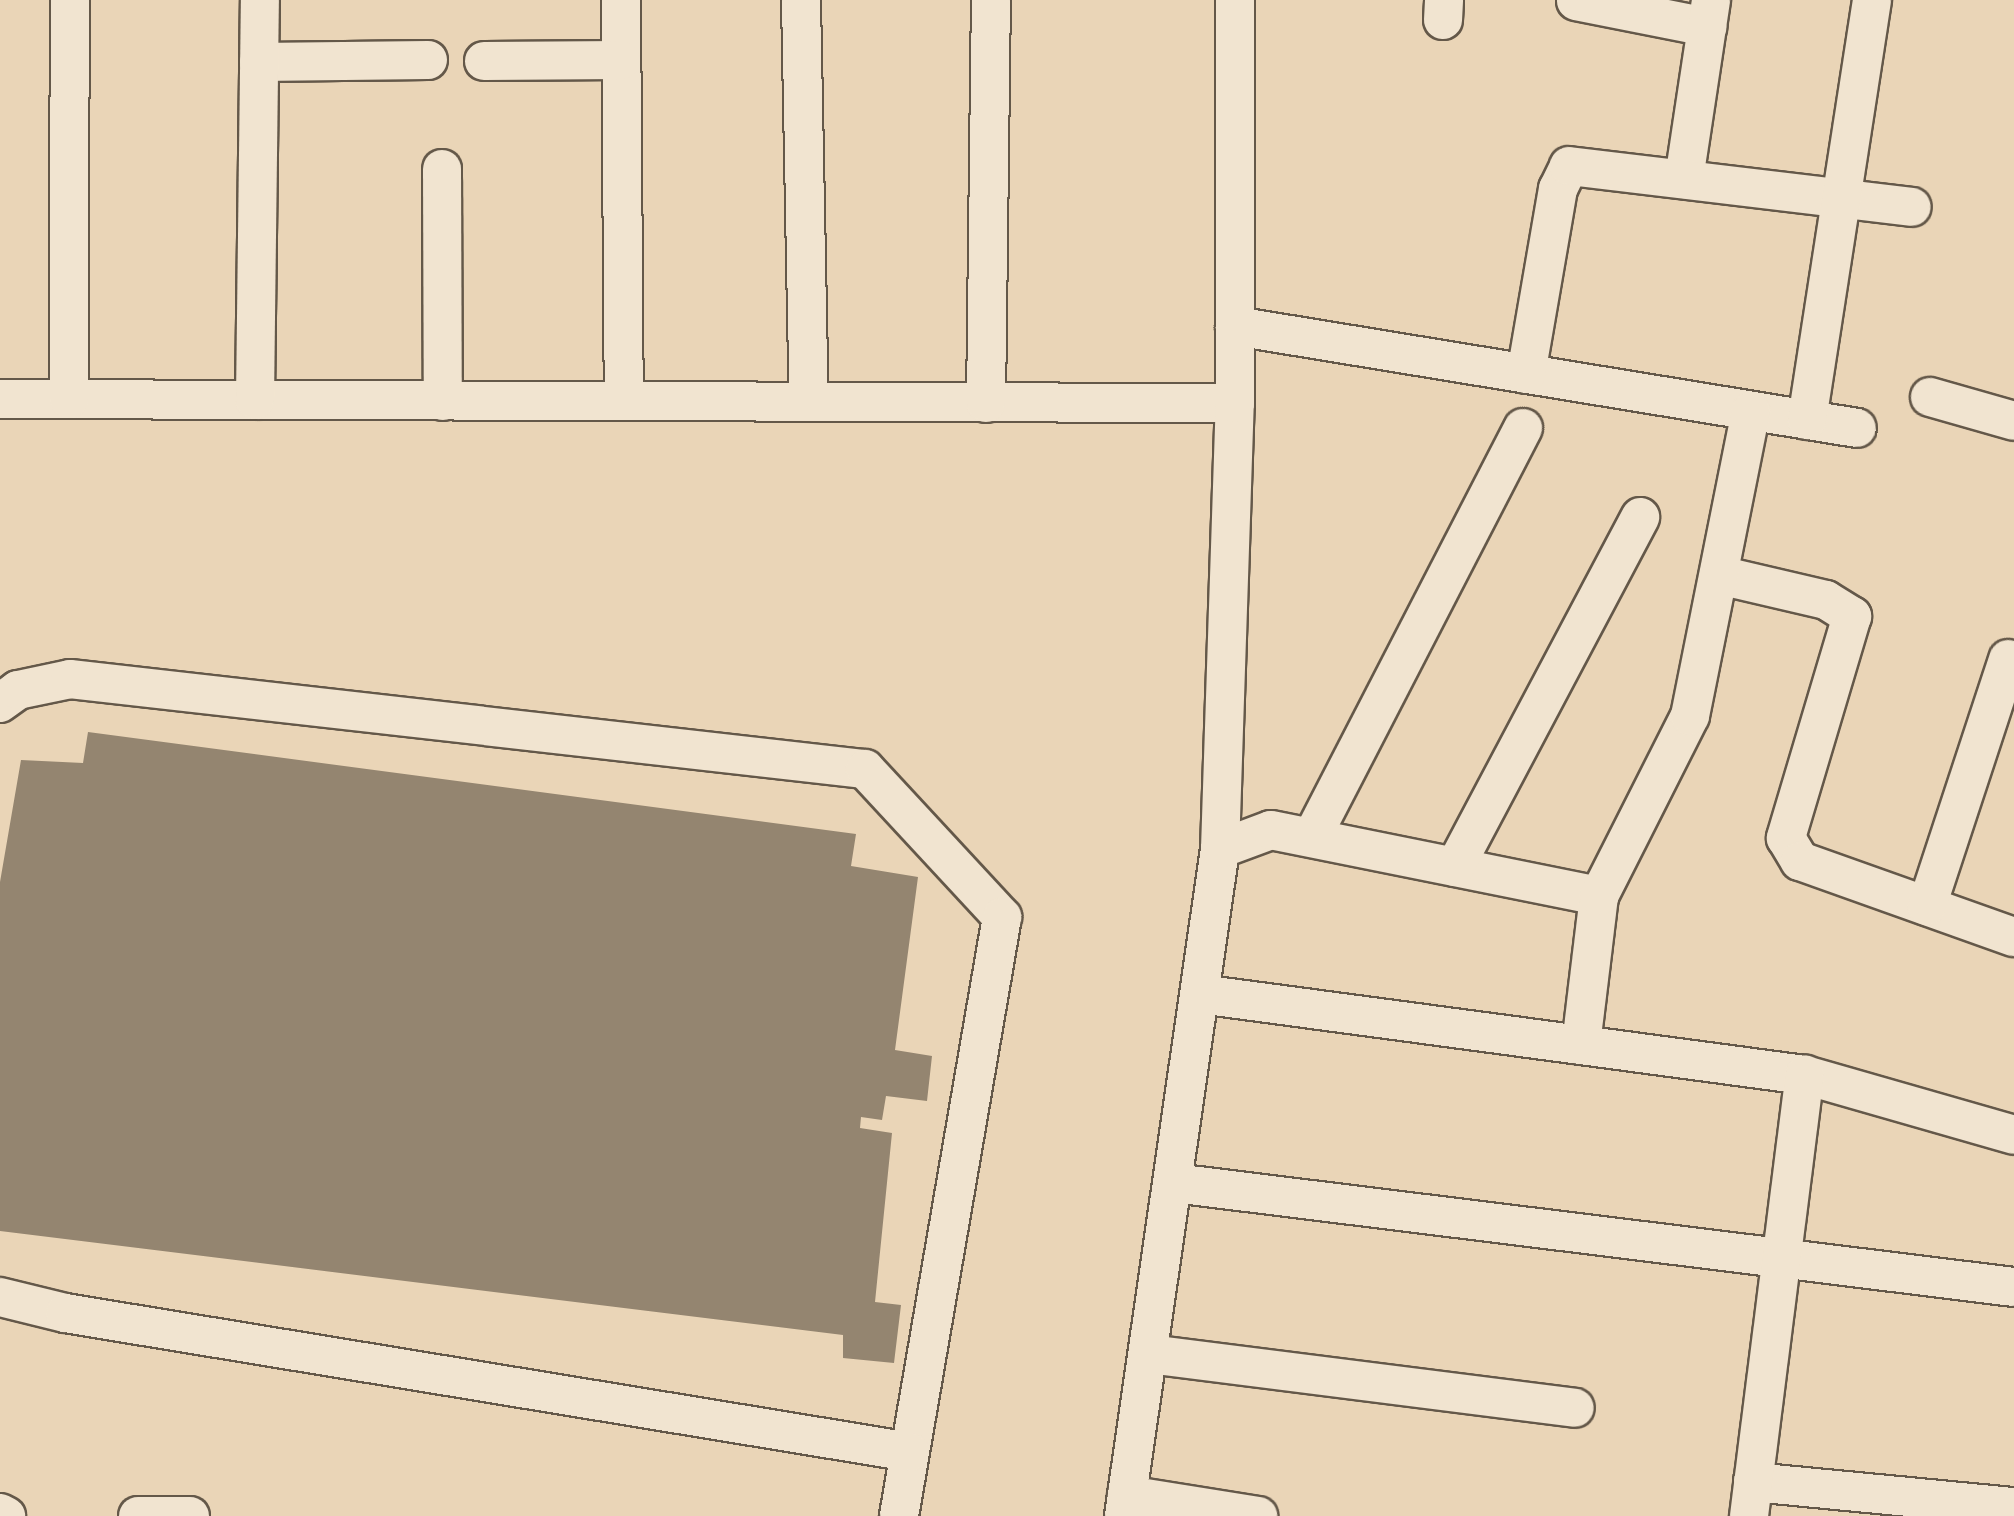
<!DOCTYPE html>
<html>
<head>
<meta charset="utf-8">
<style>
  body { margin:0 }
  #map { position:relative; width:2014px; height:1516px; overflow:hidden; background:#ead5b7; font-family:"Old Standard TT",serif }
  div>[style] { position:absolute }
  .building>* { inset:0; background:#948570 }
  .roads { filter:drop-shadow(2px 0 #645849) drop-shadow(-2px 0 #645849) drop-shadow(0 2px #645849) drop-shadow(0 -2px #645849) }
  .minor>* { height:38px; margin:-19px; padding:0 19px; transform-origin:19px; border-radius:19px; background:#f1e4d0 }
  span { translate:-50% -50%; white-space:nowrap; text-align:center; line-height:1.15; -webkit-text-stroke:7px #f1e4d0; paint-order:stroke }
</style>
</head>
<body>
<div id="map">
  <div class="building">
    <i style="clip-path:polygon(88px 732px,856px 834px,851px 866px,918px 877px,895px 1050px,932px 1056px,927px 1101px,886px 1096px,882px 1120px,861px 1117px,860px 1128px,892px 1133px,875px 1302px,901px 1305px,894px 1363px,843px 1358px,843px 1335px,0 1231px,0 882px,21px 760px,83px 763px)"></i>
  </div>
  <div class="roads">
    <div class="minor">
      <i style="left:621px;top:0;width:401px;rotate:89.6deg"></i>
      <i style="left:801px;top:0;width:402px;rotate:88.9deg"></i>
      <i style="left:1576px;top:1px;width:134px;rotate:11.2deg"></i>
      <i style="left:1443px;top:20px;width:20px;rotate:-87deg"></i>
      <i style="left:484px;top:61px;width:137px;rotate:-0.4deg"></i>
      <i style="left:259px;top:62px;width:169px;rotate:-0.7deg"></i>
      <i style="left:442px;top:169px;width:232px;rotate:89.8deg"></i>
      <i style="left:1684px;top:179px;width:181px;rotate:-81.4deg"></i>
      <i style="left:1235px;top:326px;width:630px;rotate:9.31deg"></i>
      <i style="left:1526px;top:374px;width:188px;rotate:-80.2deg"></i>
      <i style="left:1558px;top:189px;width:25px;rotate:-64deg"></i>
      <i style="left:1569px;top:166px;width:345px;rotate:6.8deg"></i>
      <i style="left:1930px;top:397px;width:87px;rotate:15.9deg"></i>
      <i style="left:0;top:399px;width:1235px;rotate:0.19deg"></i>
      <i style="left:69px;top:399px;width:399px;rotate:-89.9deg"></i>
      <i style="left:255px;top:400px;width:400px;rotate:-89.3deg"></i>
      <i style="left:986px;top:403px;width:403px;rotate:-89.3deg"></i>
      <i style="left:1807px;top:420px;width:425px;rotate:-81.2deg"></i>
      <i style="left:1719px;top:575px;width:110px;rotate:13.2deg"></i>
      <i style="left:1826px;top:600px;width:31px;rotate:32deg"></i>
      <i style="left:1852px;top:616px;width:232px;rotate:106.6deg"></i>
      <i style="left:1786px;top:838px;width:27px;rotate:59deg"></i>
      <i style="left:1800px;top:861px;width:227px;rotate:19.6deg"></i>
      <i style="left:0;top:703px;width:22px;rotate:-36deg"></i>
      <i style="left:18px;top:690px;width:53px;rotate:-11.9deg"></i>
      <i style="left:70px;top:679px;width:800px;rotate:6.46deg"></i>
      <i style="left:865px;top:769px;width:202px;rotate:47.2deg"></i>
      <i style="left:1002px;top:917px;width:608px;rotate:99.76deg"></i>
      <i style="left:1313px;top:835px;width:458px;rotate:-62.7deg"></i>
      <i style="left:1220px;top:849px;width:54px;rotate:-20.4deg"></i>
      <i style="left:1271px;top:830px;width:335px;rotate:11.4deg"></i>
      <i style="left:1599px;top:896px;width:150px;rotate:96.9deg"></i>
      <i style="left:1455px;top:867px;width:396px;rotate:-62.1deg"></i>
      <i style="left:1599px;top:896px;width:202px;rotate:-63.2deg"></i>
      <i style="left:1690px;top:716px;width:311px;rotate:-78.7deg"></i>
      <i style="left:1927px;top:906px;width:260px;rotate:-71.8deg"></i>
      <i style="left:1200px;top:994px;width:610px;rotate:7.63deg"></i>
      <i style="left:1805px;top:1075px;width:217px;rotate:16deg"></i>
      <i style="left:1174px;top:1183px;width:846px;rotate:7.06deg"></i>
      <i style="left:0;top:1297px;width:67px;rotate:13.8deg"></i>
      <i style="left:65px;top:1313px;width:856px;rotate:9.34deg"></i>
      <i style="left:1149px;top:1354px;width:429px;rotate:7.2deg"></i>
      <i style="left:1753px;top:1482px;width:262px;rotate:5.5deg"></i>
      <i style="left:1127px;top:1495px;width:133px;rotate:9.1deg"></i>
      <i style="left:0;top:1513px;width:7px;rotate:27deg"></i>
      <i style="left:138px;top:1516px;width:52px"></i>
      <i style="left:1124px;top:1516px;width:674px;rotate:-81.81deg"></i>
      <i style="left:1220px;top:849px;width:446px;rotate:-88.1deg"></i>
      <i style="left:1235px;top:403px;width:403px;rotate:-90deg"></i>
      <i style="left:1749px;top:1516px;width:445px;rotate:-82.8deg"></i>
    </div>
  </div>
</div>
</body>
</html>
